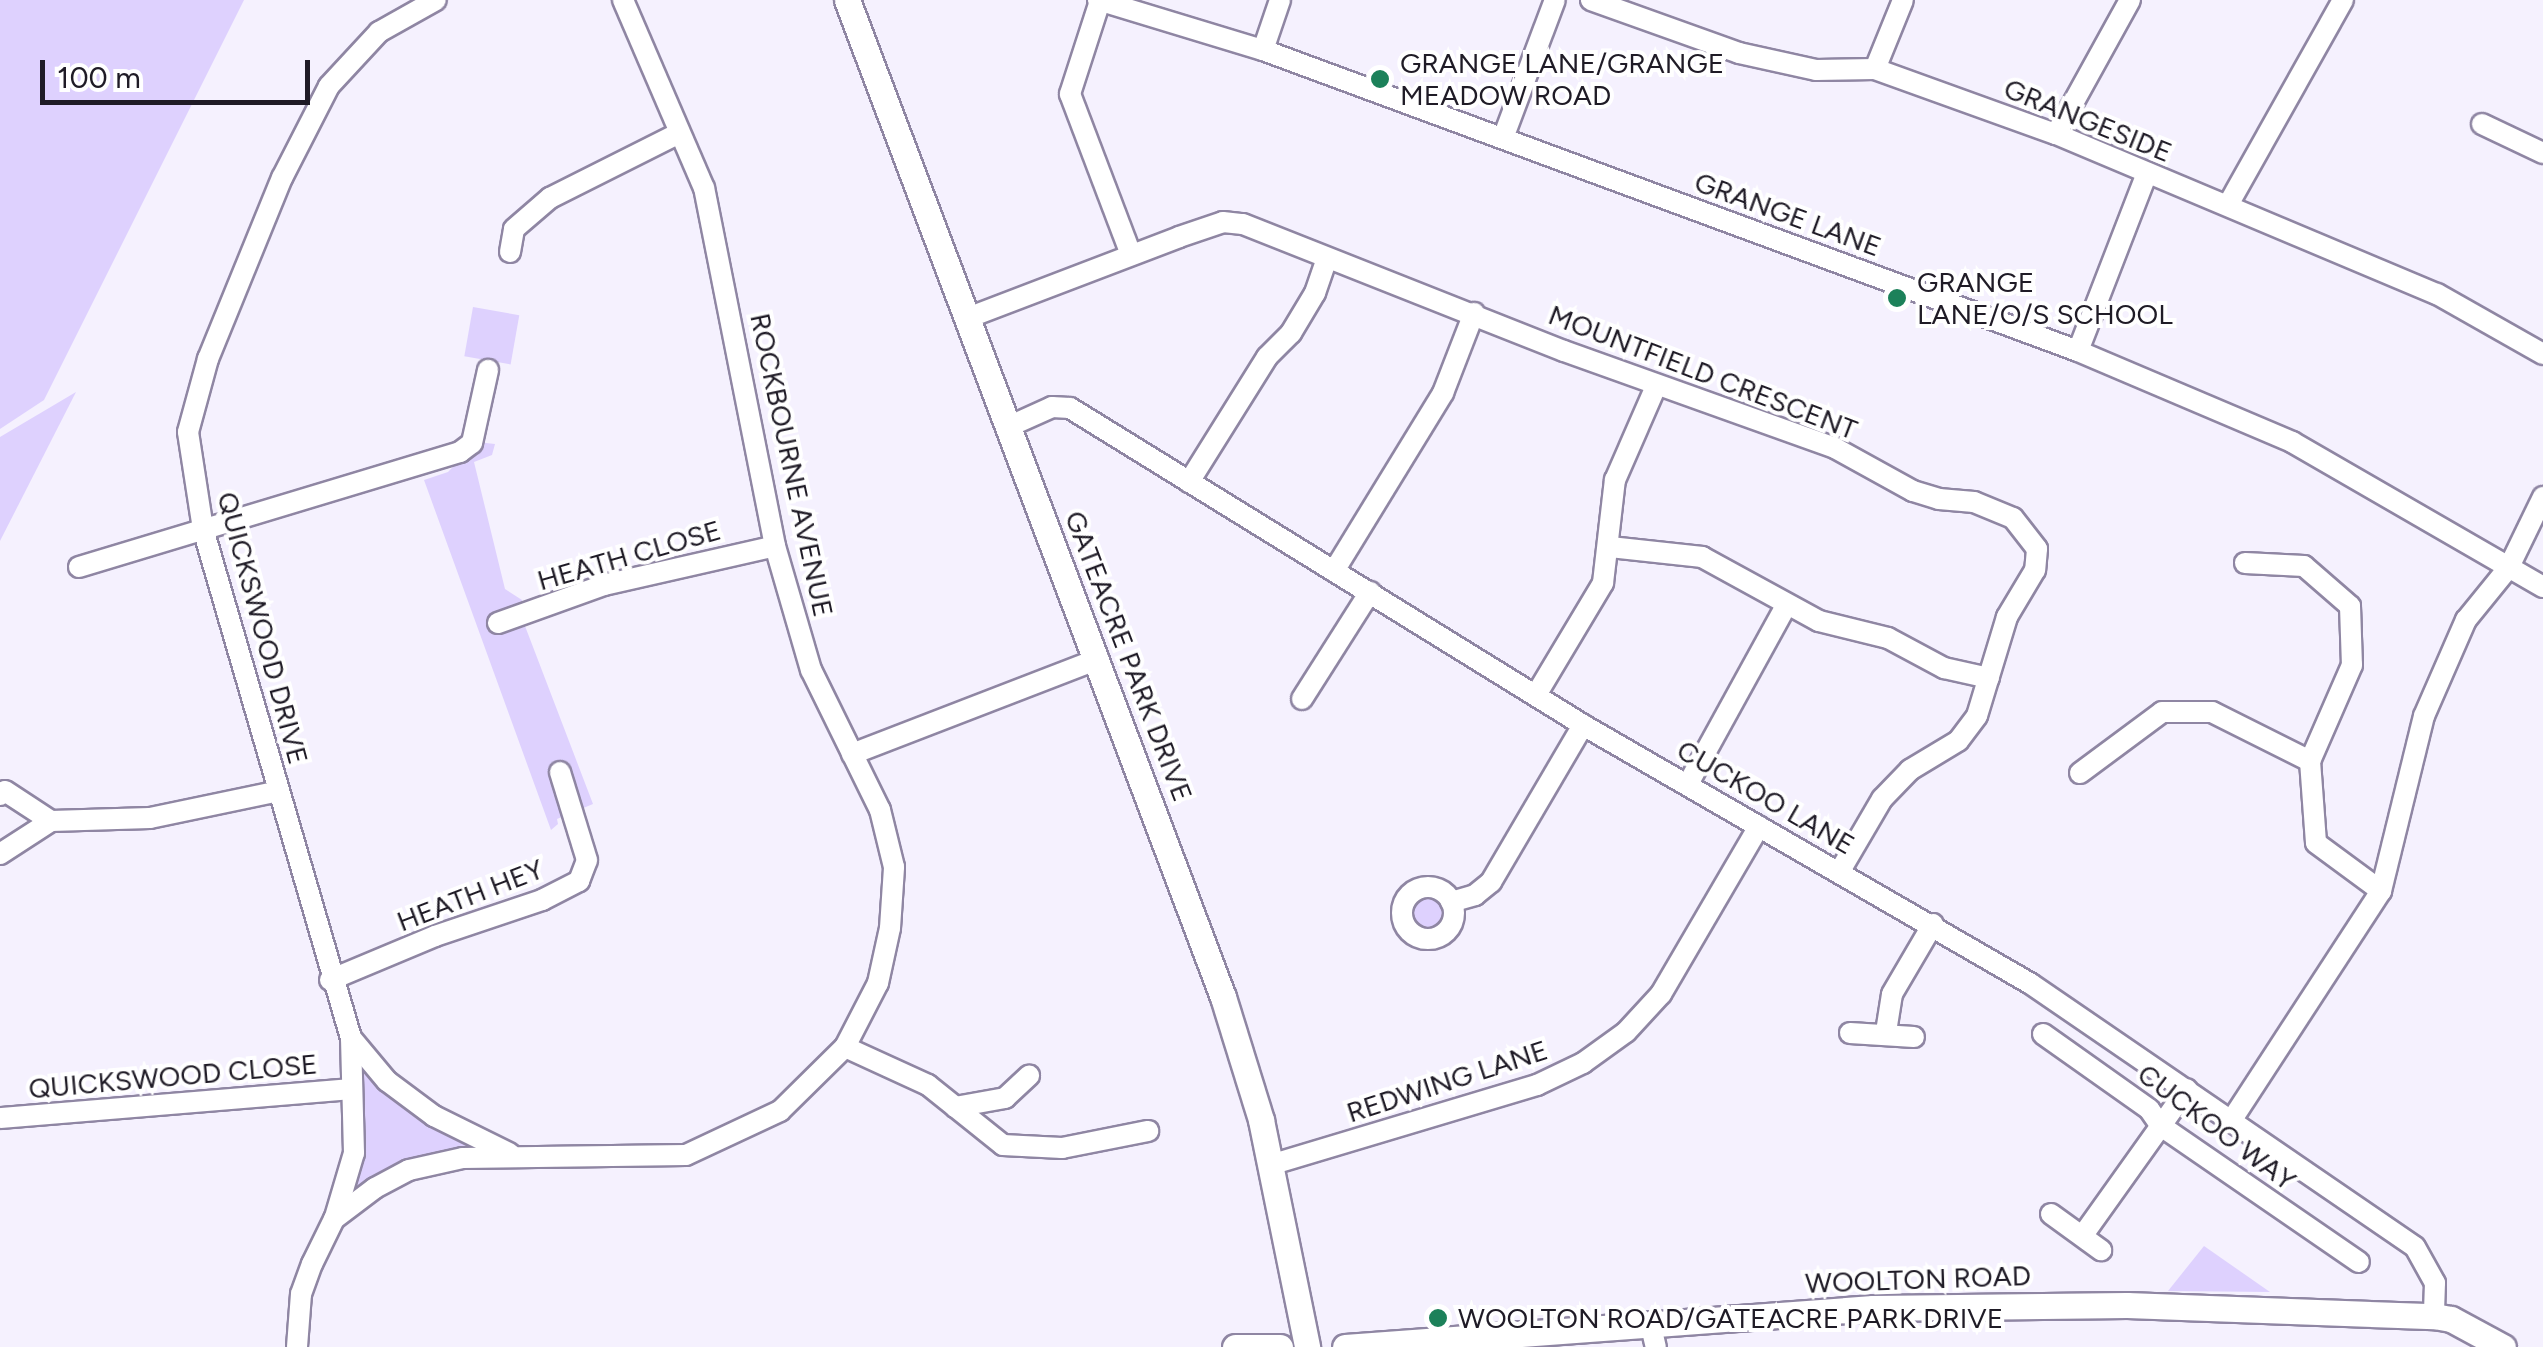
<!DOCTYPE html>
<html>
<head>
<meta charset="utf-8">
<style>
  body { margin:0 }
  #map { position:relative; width:2543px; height:1347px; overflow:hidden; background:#f5f1fe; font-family:Figtree,sans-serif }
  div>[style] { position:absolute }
  .green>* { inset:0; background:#ded1fe; transform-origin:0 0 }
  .round { border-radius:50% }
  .roads { filter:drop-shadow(2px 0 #8f86a3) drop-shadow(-2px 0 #8f86a3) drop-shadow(0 2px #8f86a3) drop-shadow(0 -2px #8f86a3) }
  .minor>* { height:20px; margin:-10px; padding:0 10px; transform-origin:10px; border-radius:10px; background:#fff }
  .minor>.ring { margin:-10px; padding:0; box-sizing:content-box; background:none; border:20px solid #fff; border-radius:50% }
  .tertiary>* { height:25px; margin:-12.5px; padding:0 12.5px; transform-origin:12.5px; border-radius:12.5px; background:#fff }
  .dots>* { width:28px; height:28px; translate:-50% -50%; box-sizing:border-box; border:5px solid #fff; border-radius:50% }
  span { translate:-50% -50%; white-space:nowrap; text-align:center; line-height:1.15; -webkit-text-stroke:8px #fff; paint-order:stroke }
  .poi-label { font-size:28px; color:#1f1b26 }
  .left { translate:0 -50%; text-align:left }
  .street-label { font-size:28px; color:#1f1b26 }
  .scale { position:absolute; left:40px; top:60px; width:270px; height:45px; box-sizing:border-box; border:5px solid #1f1b26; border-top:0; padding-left:12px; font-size:30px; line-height:35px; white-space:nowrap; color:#1f1b26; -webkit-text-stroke:8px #fff; paint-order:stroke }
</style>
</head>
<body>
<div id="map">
  <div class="green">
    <i style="clip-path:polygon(0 0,244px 0,44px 400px,0 429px)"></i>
    <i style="left:473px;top:307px;width:47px;height:50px;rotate:10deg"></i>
    <i style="clip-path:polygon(76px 392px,0 541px,0 437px)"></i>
    <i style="clip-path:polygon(477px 442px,495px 444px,492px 455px,474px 462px,505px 589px,522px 600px,525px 626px,593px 804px,557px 819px,558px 824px,551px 830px,424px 480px,448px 472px)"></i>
    <i class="round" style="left:1410px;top:895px;width:36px;height:36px"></i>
    <i style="clip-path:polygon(355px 1044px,425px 1110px,509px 1153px,417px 1176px,349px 1211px)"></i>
    <i style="clip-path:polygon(2204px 1246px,2270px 1292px,2168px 1291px)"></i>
  </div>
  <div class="roads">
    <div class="minor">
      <i style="left:1098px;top:0;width:172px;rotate:16.9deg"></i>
      <i style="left:1263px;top:50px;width:869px;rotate:20.27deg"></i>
      <i style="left:2078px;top:351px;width:233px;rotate:23deg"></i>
      <i style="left:2292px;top:442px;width:290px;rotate:30deg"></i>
      <i style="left:1591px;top:0;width:157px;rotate:19.7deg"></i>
      <i style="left:1739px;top:53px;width:79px;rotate:12.4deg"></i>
      <i style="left:1816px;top:70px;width:59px;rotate:-1deg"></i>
      <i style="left:1875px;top:69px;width:192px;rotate:19.8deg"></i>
      <i style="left:2056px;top:134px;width:413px;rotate:22.8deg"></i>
      <i style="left:2437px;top:294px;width:122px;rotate:29.5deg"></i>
      <i style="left:1100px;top:1px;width:98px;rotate:107.9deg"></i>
      <i style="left:1070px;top:94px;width:172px;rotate:69.2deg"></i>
      <i style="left:1263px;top:50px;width:53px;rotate:-71.2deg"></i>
      <i style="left:1875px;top:69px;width:74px;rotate:-67.9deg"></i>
      <i style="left:2482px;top:124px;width:68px;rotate:25.4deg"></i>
      <i style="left:2056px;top:134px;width:153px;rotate:-61.1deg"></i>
      <i style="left:1503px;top:138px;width:147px;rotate:-69.4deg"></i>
      <i style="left:2228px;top:205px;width:235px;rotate:-60.7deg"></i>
      <i style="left:510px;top:252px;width:23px;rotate:-80deg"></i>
      <i style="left:514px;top:229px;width:48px;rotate:-40.7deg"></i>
      <i style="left:550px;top:198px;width:142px;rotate:-26.7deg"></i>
      <i style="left:970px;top:317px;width:224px;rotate:-20.9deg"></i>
      <i style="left:1179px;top:237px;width:46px;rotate:-18.8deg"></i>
      <i style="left:1223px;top:222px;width:20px;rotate:6deg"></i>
      <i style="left:1243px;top:224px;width:345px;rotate:21.6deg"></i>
      <i style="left:1564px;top:351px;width:288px;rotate:19.7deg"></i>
      <i style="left:1835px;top:448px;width:89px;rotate:28.9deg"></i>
      <i style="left:1913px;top:491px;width:27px;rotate:17deg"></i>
      <i style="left:1939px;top:499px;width:35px;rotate:5deg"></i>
      <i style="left:1974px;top:502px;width:42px;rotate:22.3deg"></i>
      <i style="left:2013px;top:518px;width:39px;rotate:52deg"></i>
      <i style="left:2037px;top:549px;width:21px;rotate:95deg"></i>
      <i style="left:2035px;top:570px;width:55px;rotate:120.8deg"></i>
      <i style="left:2007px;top:617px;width:103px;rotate:106.9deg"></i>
      <i style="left:1977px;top:716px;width:31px;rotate:127deg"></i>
      <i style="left:1958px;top:741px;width:56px;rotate:148.9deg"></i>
      <i style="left:1910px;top:770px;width:40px;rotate:134deg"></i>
      <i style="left:1882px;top:799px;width:83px;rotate:120.3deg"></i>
      <i style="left:2078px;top:351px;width:191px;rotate:-68.8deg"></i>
      <i style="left:1010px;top:426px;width:46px;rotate:-24.3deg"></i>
      <i style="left:1052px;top:407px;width:18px;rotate:3deg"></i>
      <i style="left:1070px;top:408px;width:603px;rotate:31.71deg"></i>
      <i style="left:1583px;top:725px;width:517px;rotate:30.03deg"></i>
      <i style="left:2031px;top:984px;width:465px;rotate:34.4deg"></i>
      <i style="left:2415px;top:1247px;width:41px;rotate:60.9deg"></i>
      <i style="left:2435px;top:1283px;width:33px;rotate:92deg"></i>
      <i style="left:1189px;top:482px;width:147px;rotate:-58deg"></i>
      <i style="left:1267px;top:357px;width:34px;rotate:-45deg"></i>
      <i style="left:1291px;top:333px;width:47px;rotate:-59deg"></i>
      <i style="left:1315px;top:293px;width:37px;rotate:-71deg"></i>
      <i style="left:1610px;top:547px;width:93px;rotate:6.2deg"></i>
      <i style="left:1702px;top:557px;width:133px;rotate:28.7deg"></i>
      <i style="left:1819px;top:621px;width:71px;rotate:13.8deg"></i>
      <i style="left:1888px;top:638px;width:64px;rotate:28.2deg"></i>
      <i style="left:1944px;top:668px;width:46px;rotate:12.5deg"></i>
      <i style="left:2245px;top:563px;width:59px;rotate:2.9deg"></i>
      <i style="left:2304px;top:566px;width:61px;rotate:41deg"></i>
      <i style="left:2350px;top:606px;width:59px;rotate:88.1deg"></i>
      <i style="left:2352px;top:665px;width:105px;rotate:113.6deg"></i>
      <i style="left:2310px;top:761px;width:82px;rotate:85.8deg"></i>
      <i style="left:2316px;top:843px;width:81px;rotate:36.4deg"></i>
      <i style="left:79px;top:567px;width:398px;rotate:-16.8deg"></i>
      <i style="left:460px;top:452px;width:15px;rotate:-37deg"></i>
      <i style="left:472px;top:443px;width:75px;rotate:-77.6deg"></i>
      <i style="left:1334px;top:571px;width:209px;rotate:-58.5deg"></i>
      <i style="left:1443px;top:393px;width:86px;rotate:-68.8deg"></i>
      <i style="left:498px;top:623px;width:113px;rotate:-19.7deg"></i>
      <i style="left:604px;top:585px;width:175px;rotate:-12.8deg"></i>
      <i style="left:1536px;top:695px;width:131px;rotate:-59.1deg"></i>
      <i style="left:1603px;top:583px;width:104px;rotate:-83.4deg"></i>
      <i style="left:1615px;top:480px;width:103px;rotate:-66.4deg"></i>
      <i style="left:1302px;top:699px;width:127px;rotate:-57.6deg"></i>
      <i style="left:852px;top:754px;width:264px;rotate:-21.1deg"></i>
      <i style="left:2080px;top:773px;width:102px;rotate:-36.6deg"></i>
      <i style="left:2162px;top:712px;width:50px"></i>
      <i style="left:2212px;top:712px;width:110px;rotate:26.6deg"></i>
      <i style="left:1688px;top:784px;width:205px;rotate:-61.2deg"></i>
      <i style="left:0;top:795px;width:6px;rotate:-39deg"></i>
      <i style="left:5px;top:791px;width:55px;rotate:33.1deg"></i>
      <i style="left:0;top:854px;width:61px;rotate:-32.9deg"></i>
      <i style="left:51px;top:821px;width:99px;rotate:-1.7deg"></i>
      <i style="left:150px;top:818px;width:132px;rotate:-11.8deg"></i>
      <i class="ring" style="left:1402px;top:887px;width:32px;height:32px"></i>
      <i style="left:1451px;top:902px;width:25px;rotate:-16deg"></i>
      <i style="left:1475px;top:895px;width:21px;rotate:-39deg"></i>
      <i style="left:1491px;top:882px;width:182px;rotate:-59.6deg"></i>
      <i style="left:330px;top:980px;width:114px;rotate:-22.7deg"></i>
      <i style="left:435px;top:936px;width:113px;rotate:-18.6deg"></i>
      <i style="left:542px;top:900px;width:42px;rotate:-27.2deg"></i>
      <i style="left:579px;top:881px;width:22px;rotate:-69deg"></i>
      <i style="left:587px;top:860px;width:92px;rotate:-107.1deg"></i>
      <i style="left:1886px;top:1032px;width:38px;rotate:-81deg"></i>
      <i style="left:1892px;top:994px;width:81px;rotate:-59.6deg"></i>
      <i style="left:1850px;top:1033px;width:64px;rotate:3.6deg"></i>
      <i style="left:2043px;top:1034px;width:130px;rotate:35.3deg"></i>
      <i style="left:2149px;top:1109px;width:21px;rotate:55deg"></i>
      <i style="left:2161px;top:1126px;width:240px;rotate:34.5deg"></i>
      <i style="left:351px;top:1038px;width:56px;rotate:50.1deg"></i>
      <i style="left:387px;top:1081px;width:59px;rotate:36.7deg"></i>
      <i style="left:434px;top:1116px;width:84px;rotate:26.3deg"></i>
      <i style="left:845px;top:1047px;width:91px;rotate:24.6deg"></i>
      <i style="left:928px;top:1085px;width:96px;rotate:38.7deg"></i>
      <i style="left:1003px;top:1145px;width:59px;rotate:2.9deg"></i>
      <i style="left:1062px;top:1148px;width:88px;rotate:-11.2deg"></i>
      <i style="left:955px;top:1107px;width:51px;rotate:-10.2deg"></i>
      <i style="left:1005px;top:1098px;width:33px;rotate:-43deg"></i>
      <i style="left:0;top:1118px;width:352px;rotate:-4.7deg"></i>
      <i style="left:2233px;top:1118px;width:271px;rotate:-56.9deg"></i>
      <i style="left:2381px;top:891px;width:180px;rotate:-76.2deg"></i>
      <i style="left:2424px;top:716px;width:105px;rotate:-66.4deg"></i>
      <i style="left:2466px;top:620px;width:68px;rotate:-50.9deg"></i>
      <i style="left:2509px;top:567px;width:78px;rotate:-64.1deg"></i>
      <i style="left:1270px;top:1165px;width:279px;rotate:-16.7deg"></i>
      <i style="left:1537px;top:1085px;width:51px;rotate:-25.6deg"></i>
      <i style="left:1583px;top:1063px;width:53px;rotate:-35.8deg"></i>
      <i style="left:1626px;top:1032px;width:52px;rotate:-47.4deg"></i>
      <i style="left:1661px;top:994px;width:194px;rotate:-59.7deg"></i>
      <i style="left:2051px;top:1214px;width:62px;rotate:35.8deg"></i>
      <i style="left:335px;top:1217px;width:67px;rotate:-73.5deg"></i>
      <i style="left:354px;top:1153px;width:115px;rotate:-91.5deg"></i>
      <i style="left:351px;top:1038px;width:530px;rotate:-106.21deg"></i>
      <i style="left:203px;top:529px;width:98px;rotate:-98.8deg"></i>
      <i style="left:188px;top:432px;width:76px;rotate:-74.7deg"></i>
      <i style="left:208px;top:359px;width:196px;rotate:-67.8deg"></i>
      <i style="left:282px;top:178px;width:103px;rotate:-62.9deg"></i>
      <i style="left:329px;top:86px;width:74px;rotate:-47.2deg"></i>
      <i style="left:379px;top:32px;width:65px;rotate:-29.3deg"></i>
      <i style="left:2083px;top:1235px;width:179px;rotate:-54.5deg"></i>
      <i style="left:1650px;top:1322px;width:26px;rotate:77deg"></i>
      <i style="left:297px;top:1347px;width:53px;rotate:-85.7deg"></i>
      <i style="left:301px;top:1294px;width:32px;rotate:-70deg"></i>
      <i style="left:312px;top:1264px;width:50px;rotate:-63.9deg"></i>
      <i style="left:334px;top:1219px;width:51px;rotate:-37.1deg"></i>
      <i style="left:375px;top:1188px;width:38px;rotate:-28deg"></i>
      <i style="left:409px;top:1170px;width:55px;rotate:-12.5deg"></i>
      <i style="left:463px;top:1158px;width:223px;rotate:-0.8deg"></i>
      <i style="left:686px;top:1155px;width:104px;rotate:-25.1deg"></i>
      <i style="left:780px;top:1111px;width:91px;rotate:-44.6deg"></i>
      <i style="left:845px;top:1047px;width:72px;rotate:-62.7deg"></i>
      <i style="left:878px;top:983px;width:56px;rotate:-77.7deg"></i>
      <i style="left:890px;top:928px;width:61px;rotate:-86.2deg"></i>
      <i style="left:894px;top:867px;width:59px;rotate:-103.8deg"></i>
      <i style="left:880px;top:810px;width:156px;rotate:-116.2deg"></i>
      <i style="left:811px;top:670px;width:129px;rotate:-106.2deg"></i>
      <i style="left:775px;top:546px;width:365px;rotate:-101.2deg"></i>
      <i style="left:704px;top:188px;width:205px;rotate:-113.3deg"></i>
    </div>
    <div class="tertiary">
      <i style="left:847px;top:0;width:1066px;rotate:69.34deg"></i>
      <i style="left:1223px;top:997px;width:129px;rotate:72.8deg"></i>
      <i style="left:1261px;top:1120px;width:232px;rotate:78.5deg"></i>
      <i style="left:1235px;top:1347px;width:45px"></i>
      <i style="left:1345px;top:1347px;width:529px;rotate:-4.22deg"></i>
      <i style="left:1873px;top:1308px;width:254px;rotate:-0.7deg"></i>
      <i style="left:2127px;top:1305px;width:307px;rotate:2.1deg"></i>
      <i style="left:2434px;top:1316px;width:17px;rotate:10deg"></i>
      <i style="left:2451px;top:1319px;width:59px;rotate:28.3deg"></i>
    </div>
  </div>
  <div class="dots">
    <i style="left:1380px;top:79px;background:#1c815a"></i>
    <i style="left:1897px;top:298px;background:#1c815a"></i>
    <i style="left:1438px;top:1318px;background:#1c815a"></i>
  </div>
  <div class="poi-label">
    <span class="left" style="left:1400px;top:79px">GRANGE LANE/GRANGE<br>MEADOW ROAD</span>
    <span class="left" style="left:1917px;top:298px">GRANGE<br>LANE/O/S SCHOOL</span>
    <span class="left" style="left:1458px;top:1318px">WOOLTON ROAD/GATEACRE PARK DRIVE</span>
  </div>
  <div class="street-label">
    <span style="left:2088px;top:120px;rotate:22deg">GRANGESIDE</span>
    <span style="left:1788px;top:214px;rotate:20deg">GRANGE LANE</span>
    <span style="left:1703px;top:372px;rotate:21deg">MOUNTFIELD CRESCENT</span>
    <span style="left:792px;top:465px;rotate:78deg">ROCKBOURNE AVENUE</span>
    <span style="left:629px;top:555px;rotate:-16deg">HEATH CLOSE</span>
    <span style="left:263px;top:628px;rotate:75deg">QUICKSWOOD DRIVE</span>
    <span style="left:1129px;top:656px;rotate:69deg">GATEACRE PARK DRIVE</span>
    <span style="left:1766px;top:797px;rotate:30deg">CUCKOO LANE</span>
    <span style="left:470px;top:895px;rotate:-21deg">HEATH HEY</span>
    <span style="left:173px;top:1076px;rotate:-5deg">QUICKSWOOD CLOSE</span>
    <span style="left:1447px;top:1081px;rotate:-18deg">REDWING LANE</span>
    <span style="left:2217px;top:1127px;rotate:37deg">CUCKOO WAY</span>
    <span style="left:1918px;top:1279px;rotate:-2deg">WOOLTON ROAD</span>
  </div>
  <div class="scale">100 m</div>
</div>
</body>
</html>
